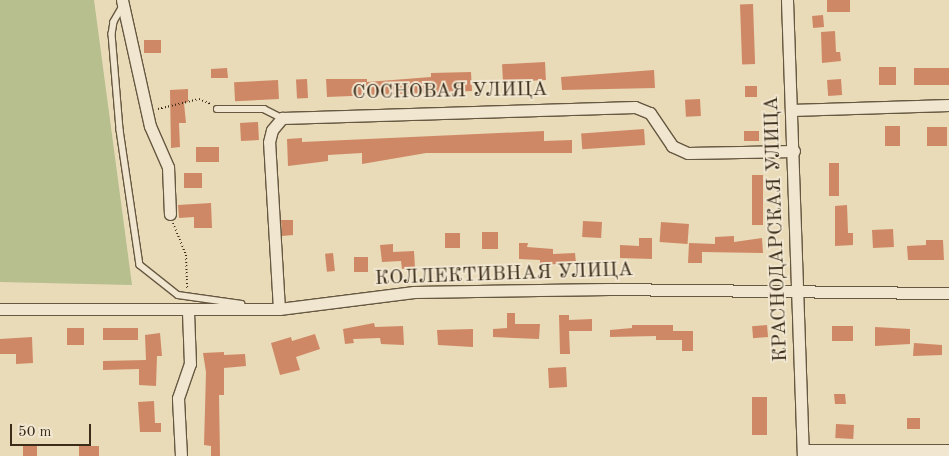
<!DOCTYPE html>
<html>
<head>
<meta charset="utf-8">
<style>
  body { margin:0 }
  #map { position:relative; width:949px; height:456px; overflow:hidden; background:#e9dab8; font-family:"Old Standard TT",serif }
  div>[style] { position:absolute }
  .green>* { inset:0; background:#b7bf8e }
  .building>* { inset:0; background:#cf8865; transform-origin:0 0 }
  .path>* { height:2px; margin-top:-1px; transform-origin:0; background:repeating-linear-gradient(90deg,#3a2c19 0 1px,transparent 0 3.5px) }
  .roads { filter:drop-shadow(1px 0 #665841) drop-shadow(-1px 0 #665841) drop-shadow(0 1px #665841) drop-shadow(0 -1px #665841) }
  .service>* { height:5.5px; margin:-2.75px; padding:0 2.75px; transform-origin:2.75px; border-radius:2.75px; background:#f1e7d1 }
  .minor>* { height:11px; margin:-5.5px; padding:0 5.5px; transform-origin:5.5px; border-radius:5.5px; background:#f1e7d1 }
  span { translate:-50% -50%; white-space:nowrap; text-align:center; line-height:1.15; -webkit-text-stroke:4px #f1e7d1; paint-order:stroke }
  .street-label { font-size:20px; color:#3a2c19 }
  .scale { position:absolute; left:10px; top:424px; width:81px; height:22px; box-sizing:border-box; border:2px solid #3a2c19; border-top:0; padding-left:6px; font-size:15px; line-height:18px; white-space:nowrap; color:#3a2c19; -webkit-text-stroke:4px #f1e7d1; paint-order:stroke }
</style>
</head>
<body>
<div id="map">
  <div class="green">
    <i style="clip-path:polygon(0 0,94px 0,132px 285px,0 282px)"></i>
  </div>
  <div class="building">
    <i style="left:827px;top:0;width:23px;height:12px"></i>
    <i style="left:753px;top:4px;width:60px;height:13px;rotate:88deg"></i>
    <i style="left:823px;top:15px;width:12px;height:11px;rotate:85deg"></i>
    <i style="clip-path:polygon(835px 31px,836px 52px,840px 52px,841px 61px,822px 63px,821px 32px)"></i>
    <i style="left:144px;top:40px;width:17px;height:13px"></i>
    <i style="left:545px;top:62px;width:18px;height:43px;rotate:87deg"></i>
    <i style="left:879px;top:67px;width:17px;height:18px"></i>
    <i style="clip-path:polygon(227px 68px,228px 78px,211px 78px,211px 69px)"></i>
    <i style="left:949px;top:68px;width:17px;height:35px;rotate:90deg"></i>
    <i style="clip-path:polygon(654px 70px,655px 88px,562px 90px,561px 77px)"></i>
    <i style="clip-path:polygon(471px 72px,472px 91px,327px 97px,326px 79px,367px 79px,367px 82px,431px 77px,431px 73px)"></i>
    <i style="left:307px;top:79px;width:19px;height:11px;rotate:87deg"></i>
    <i style="left:841px;top:79px;width:16px;height:14px;rotate:86deg"></i>
    <i style="left:278px;top:80px;width:19px;height:44px;rotate:87deg"></i>
    <i style="left:757px;top:86px;width:11px;height:12px;rotate:90deg"></i>
    <i style="clip-path:polygon(188px 89px,188px 102px,184px 103px,186px 123px,179px 123px,180px 147px,171px 148px,170px 90px)"></i>
    <i style="left:700px;top:99px;width:17px;height:15px;rotate:87deg"></i>
    <i style="left:258px;top:122px;width:18px;height:18px;rotate:87deg"></i>
    <i style="left:885px;top:126px;width:15px;height:20px"></i>
    <i style="left:927px;top:127px;width:20px;height:19px"></i>
    <i style="left:644px;top:129px;width:16px;height:63px;rotate:86deg"></i>
    <i style="clip-path:polygon(544px 131px,544px 141px,572px 140px,572px 153px,426px 153px,362px 164px,362px 153px,328px 155px,328px 161px,288px 166px,287px 139px,302px 138px,302px 142px)"></i>
    <i style="left:759px;top:131px;width:10px;height:15px;rotate:90deg"></i>
    <i style="left:219px;top:147px;width:15px;height:23px;rotate:90deg"></i>
    <i style="left:829px;top:163px;width:10px;height:33px"></i>
    <i style="left:184px;top:173px;width:18px;height:15px"></i>
    <i style="left:752px;top:175px;width:11px;height:50px"></i>
    <i style="clip-path:polygon(211px 203px,212px 228px,194px 228px,194px 217px,179px 218px,178px 205px)"></i>
    <i style="clip-path:polygon(847px 205px,848px 233px,853px 233px,853px 245px,835px 246px,835px 206px)"></i>
    <i style="clip-path:polygon(281px 220px,293px 220px,293px 235px,282px 236px)"></i>
    <i style="left:583px;top:221px;width:19px;height:16px;rotate:3deg"></i>
    <i style="left:661px;top:222px;width:28px;height:20px;rotate:4deg"></i>
    <i style="left:893px;top:229px;width:18px;height:21px;rotate:87deg"></i>
    <i style="left:482px;top:232px;width:16px;height:17px"></i>
    <i style="left:445px;top:233px;width:15px;height:15px"></i>
    <i style="clip-path:polygon(734px 236px,734px 242px,762px 238px,763px 253px,702px 252px,702px 263px,688px 263px,689px 243px,715px 244px,715px 237px)"></i>
    <i style="clip-path:polygon(639px 238px,652px 238px,652px 259px,620px 258px,620px 245px,639px 246px)"></i>
    <i style="clip-path:polygon(926px 240px,943px 240px,944px 260px,908px 260px,907px 246px,926px 245px)"></i>
    <i style="clip-path:polygon(519px 243px,528px 243px,527px 247px,553px 249px,553px 254px,575px 253px,576px 263px,540px 265px,540px 260px,519px 259px)"></i>
    <i style="clip-path:polygon(393px 244px,393px 252px,414px 251px,415px 268px,402px 269px,401px 261px,382px 262px,380px 245px)"></i>
    <i style="left:333px;top:253px;width:18px;height:8px;rotate:84deg"></i>
    <i style="left:354px;top:257px;width:14px;height:15px"></i>
    <i style="clip-path:polygon(507px 313px,515px 313px,515px 324px,540px 324px,539px 339px,493px 337px,493px 329px,507px 328px)"></i>
    <i style="clip-path:polygon(559px 315px,569px 315px,569px 320px,592px 319px,592px 331px,569px 331px,570px 354px,560px 354px)"></i>
    <i style="clip-path:polygon(374px 323px,375px 327px,403px 326px,404px 345px,381px 344px,380px 338px,353px 339px,354px 343px,345px 344px,343px 329px)"></i>
    <i style="clip-path:polygon(632px 325px,673px 325px,673px 331px,693px 331px,693px 351px,682px 351px,682px 340px,656px 340px,656px 336px,610px 337px,610px 330px,632px 328px)"></i>
    <i style="left:767px;top:325px;width:12px;height:15px;rotate:85deg"></i>
    <i style="left:832px;top:326px;width:21px;height:15px"></i>
    <i style="clip-path:polygon(875px 327px,910px 329px,910px 344px,875px 346px)"></i>
    <i style="left:67px;top:328px;width:17px;height:17px"></i>
    <i style="left:103px;top:328px;width:35px;height:12px"></i>
    <i style="clip-path:polygon(473px 329px,473px 347px,438px 345px,437px 330px)"></i>
    <i style="clip-path:polygon(160px 333px,162px 356px,157px 356px,156px 386px,139px 385px,139px 369px,103px 370px,103px 361px,146px 360px,145px 335px)"></i>
    <i style="clip-path:polygon(315px 334px,320px 349px,296px 357px,300px 370px,280px 375px,271px 343px,291px 337px,292px 341px)"></i>
    <i style="clip-path:polygon(32px 337px,33px 363px,16px 364px,16px 354px,0 354px,0 339px)"></i>
    <i style="clip-path:polygon(914px 343px,942px 345px,942px 355px,913px 356px)"></i>
    <i style="clip-path:polygon(224px 352px,224px 355px,245px 354px,246px 366px,224px 368px,224px 395px,219px 395px,220px 456px,211px 456px,211px 446px,204px 445px,206px 372px,203px 353px)"></i>
    <i style="left:566px;top:367px;width:20px;height:18px;rotate:87deg"></i>
    <i style="clip-path:polygon(834px 394px,845px 394px,846px 404px,835px 404px)"></i>
    <i style="left:752px;top:397px;width:15px;height:38px"></i>
    <i style="clip-path:polygon(154px 401px,155px 423px,161px 423px,161px 432px,140px 432px,138px 402px)"></i>
    <i style="left:907px;top:418px;width:13px;height:11px"></i>
    <i style="left:836px;top:424px;width:18px;height:14px;rotate:3deg"></i>
    <i style="left:23px;top:444px;width:14px;height:12px"></i>
    <i style="left:79px;top:446px;width:20px;height:10px"></i>
  </div>
  <div class="path">
    <i style="left:158px;top:109px;width:42px;rotate:-13.7deg"></i>
    <i style="left:199px;top:99px;width:13px;rotate:23deg"></i>
    <i style="left:173px;top:223px;width:35px;rotate:68deg"></i>
    <i style="left:186px;top:255px;width:33px;rotate:88deg"></i>
  </div>
  <div class="roads">
    <div class="service">
      <i style="left:122px;top:8px;width:16px;rotate:120deg"></i>
      <i style="left:114px;top:22px;width:12px;rotate:99deg"></i>
      <i style="left:112px;top:34px;width:96px;rotate:85.2deg"></i>
      <i style="left:120px;top:130px;width:136px;rotate:81.6deg"></i>
      <i style="left:140px;top:265px;width:48px;rotate:38.3deg"></i>
      <i style="left:178px;top:295px;width:64px;rotate:8.1deg"></i>
      <i style="left:217px;top:109px;width:47px"></i>
      <i style="left:264px;top:109px;width:20px;rotate:27deg"></i>
    </div>
    <div class="minor">
      <i style="left:122px;top:0;width:129px;rotate:77.5deg"></i>
      <i style="left:150px;top:126px;width:45px;rotate:66.3deg"></i>
      <i style="left:168px;top:167px;width:47px;rotate:87.6deg"></i>
      <i style="left:787px;top:0;width:456px;rotate:88deg"></i>
      <i style="left:791px;top:110px;width:158px;rotate:-1.8deg"></i>
      <i style="left:0;top:309px;width:279px"></i>
      <i style="left:279px;top:309px;width:136px;rotate:-7.2deg"></i>
      <i style="left:414px;top:292px;width:195px;rotate:-0.9deg"></i>
      <i style="left:609px;top:289px;width:340px;rotate:0.7deg"></i>
      <i style="left:279px;top:309px;width:167px;rotate:-93.4deg"></i>
      <i style="left:269px;top:142px;width:12px;rotate:-76deg"></i>
      <i style="left:272px;top:130px;width:16px;rotate:-50deg"></i>
      <i style="left:282px;top:118px;width:353px;rotate:-1.8deg"></i>
      <i style="left:635px;top:107px;width:16px;rotate:22deg"></i>
      <i style="left:650px;top:113px;width:40px;rotate:56deg"></i>
      <i style="left:672px;top:146px;width:17px;rotate:24deg"></i>
      <i style="left:688px;top:153px;width:106px;rotate:-1.1deg"></i>
      <i style="left:803px;top:450px;width:146px"></i>
      <i style="left:181px;top:456px;width:58px;rotate:-93deg"></i>
      <i style="left:178px;top:398px;width:36px;rotate:-71deg"></i>
      <i style="left:190px;top:364px;width:53px;rotate:-92.2deg"></i>
    </div>
  </div>
  <div class="street-label">
    <span style="left:450px;top:92px;rotate:-1deg">СОСНОВАЯ УЛИЦА</span>
    <span style="left:777px;top:229px;rotate:-92deg">КРАСНОДАРСКАЯ УЛИЦА</span>
    <span style="left:504px;top:275px;rotate:-2deg">КОЛЛЕКТИВНАЯ УЛИЦА</span>
  </div>
  <div class="scale">50 m</div>
</div>
</body>
</html>
